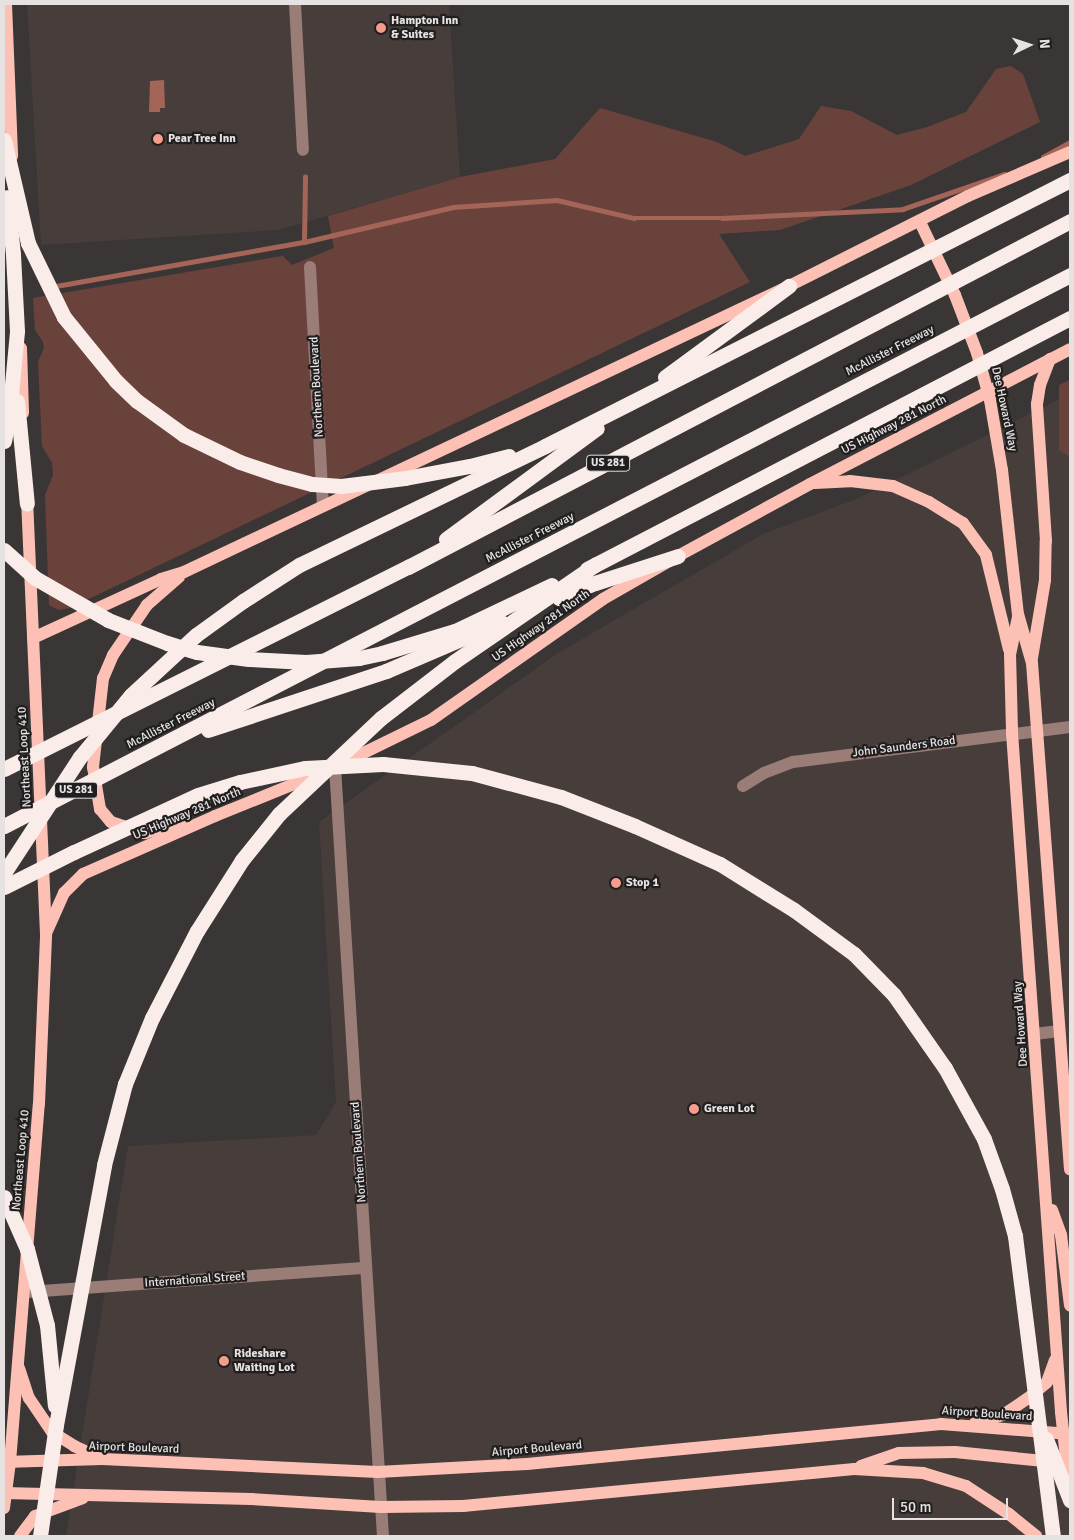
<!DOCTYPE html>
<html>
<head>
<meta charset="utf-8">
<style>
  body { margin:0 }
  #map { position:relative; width:1074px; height:1540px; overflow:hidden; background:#3a3636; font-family:Signika,sans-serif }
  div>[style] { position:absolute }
  .built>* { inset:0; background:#473d3a }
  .green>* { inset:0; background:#69433b }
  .water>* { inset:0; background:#a46558 }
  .stream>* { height:4.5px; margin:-2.25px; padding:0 2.25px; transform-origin:2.25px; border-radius:2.25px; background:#a46558 }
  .minor>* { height:12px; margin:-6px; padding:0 6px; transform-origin:6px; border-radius:6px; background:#9a7d76 }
  .major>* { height:12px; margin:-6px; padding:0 6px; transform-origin:6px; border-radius:6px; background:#fcc1b4 }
  .highway>* { height:15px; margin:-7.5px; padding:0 7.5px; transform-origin:7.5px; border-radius:7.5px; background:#faece8 }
  .dots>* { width:14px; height:14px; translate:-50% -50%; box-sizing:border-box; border:2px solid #201e1e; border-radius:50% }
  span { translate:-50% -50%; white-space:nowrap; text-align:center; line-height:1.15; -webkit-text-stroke:4.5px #201e1e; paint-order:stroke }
  .shield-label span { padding:1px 4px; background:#201e1e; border:1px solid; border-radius:4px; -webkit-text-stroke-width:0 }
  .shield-label { font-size:11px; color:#e5e2e1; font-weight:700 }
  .poi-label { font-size:12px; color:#e5e2e1; font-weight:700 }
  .left { translate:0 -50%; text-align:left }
  .street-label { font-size:12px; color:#e5e2e1 }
  .frame { position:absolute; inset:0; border:5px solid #e5e2e1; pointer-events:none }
  .north { position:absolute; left:1004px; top:20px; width:50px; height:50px; -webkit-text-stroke:4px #201e1e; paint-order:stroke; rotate:86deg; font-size:14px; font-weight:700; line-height:20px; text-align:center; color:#e5e2e1 }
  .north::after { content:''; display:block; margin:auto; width:18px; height:22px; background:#e5e2e1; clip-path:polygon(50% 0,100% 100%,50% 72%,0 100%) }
  .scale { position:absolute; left:892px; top:1498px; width:116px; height:22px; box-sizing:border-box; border:2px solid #e5e2e1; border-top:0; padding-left:6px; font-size:15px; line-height:18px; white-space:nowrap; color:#e5e2e1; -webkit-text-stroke:4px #201e1e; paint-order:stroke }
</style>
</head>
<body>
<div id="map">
  <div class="built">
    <i style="clip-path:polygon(27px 4px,449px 4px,460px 177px,278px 230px,41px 245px)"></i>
    <i style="clip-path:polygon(1070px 394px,1070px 1536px,66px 1536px,128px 1146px,316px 1135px,336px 1102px,319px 822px,558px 653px,763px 534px,859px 498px)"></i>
  </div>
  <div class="green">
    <i style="clip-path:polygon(1011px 66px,1023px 74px,1040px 122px,911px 185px,780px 230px,719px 234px,750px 282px,70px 608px,59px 610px,49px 605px,45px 495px,53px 475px,52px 463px,42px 446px,38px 362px,44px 348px,43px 342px,35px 330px,33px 298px,283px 256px,292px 265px,334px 248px,328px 216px,460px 177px,555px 159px,600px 108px,717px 142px,745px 156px,799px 139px,821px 106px,851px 111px,897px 135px,927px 127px,966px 112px,996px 69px)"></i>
    <i style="clip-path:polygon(1070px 380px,1070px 457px,1059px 450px,1059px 385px)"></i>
  </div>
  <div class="water">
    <i style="clip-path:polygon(164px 80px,165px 108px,160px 108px,160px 112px,149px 112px,150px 81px)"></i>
  </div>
  <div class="stream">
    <i style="left:1043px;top:157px;width:31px;rotate:-29deg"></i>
    <i style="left:304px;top:242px;width:65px;rotate:-89.1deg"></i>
    <i style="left:56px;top:286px;width:252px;rotate:-10.1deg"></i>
    <i style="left:304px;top:242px;width:153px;rotate:-13.2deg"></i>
    <i style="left:453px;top:207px;width:104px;rotate:-3.9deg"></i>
    <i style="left:557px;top:200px;width:79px;rotate:13.2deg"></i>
    <i style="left:634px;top:218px;width:88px"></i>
    <i style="left:722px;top:218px;width:181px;rotate:-2.8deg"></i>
    <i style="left:903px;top:209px;width:107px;rotate:-19.1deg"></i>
  </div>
  <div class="minor">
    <i style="left:295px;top:4px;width:146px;rotate:86.9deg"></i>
    <i style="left:310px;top:267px;width:239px;rotate:86.9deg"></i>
    <i style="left:335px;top:767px;width:770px;rotate:86.43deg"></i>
    <i style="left:743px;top:786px;width:25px;rotate:-32deg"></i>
    <i style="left:764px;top:773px;width:31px;rotate:-21deg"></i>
    <i style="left:793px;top:762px;width:279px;rotate:-7.2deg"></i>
    <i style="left:1035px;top:1034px;width:24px;rotate:-7deg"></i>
    <i style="left:28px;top:1292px;width:339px;rotate:-4.1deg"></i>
  </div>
  <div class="major">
    <i style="left:6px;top:4px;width:152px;rotate:87.7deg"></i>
    <i style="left:920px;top:222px;width:81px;rotate:64.4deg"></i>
    <i style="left:955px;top:295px;width:62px;rotate:69.2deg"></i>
    <i style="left:977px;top:353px;width:49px;rotate:74.5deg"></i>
    <i style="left:990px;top:400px;width:71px;rotate:80.3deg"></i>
    <i style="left:1002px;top:470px;width:145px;rotate:83.7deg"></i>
    <i style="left:1018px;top:614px;width:51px;rotate:74.1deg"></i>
    <i style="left:1032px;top:663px;width:508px;rotate:85.71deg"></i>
    <i style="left:21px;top:348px;width:65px;rotate:88.2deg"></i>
    <i style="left:815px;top:483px;width:35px;rotate:-3deg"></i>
    <i style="left:850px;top:481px;width:43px;rotate:6.6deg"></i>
    <i style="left:893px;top:486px;width:39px;rotate:24deg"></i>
    <i style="left:929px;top:502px;width:40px;rotate:32deg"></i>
    <i style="left:963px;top:523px;width:39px;rotate:54deg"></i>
    <i style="left:986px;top:555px;width:97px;rotate:76.3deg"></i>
    <i style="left:179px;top:577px;width:43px;rotate:138.8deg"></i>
    <i style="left:147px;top:605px;width:60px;rotate:124.2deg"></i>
    <i style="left:113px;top:655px;width:25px;rotate:113deg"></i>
    <i style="left:103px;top:678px;width:90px;rotate:96.4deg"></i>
    <i style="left:93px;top:767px;width:43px;rotate:80.5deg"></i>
    <i style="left:100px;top:809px;width:17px;rotate:50deg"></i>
    <i style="left:111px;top:822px;width:36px;rotate:18deg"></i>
    <i style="left:145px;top:833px;width:40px;rotate:-14.4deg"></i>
    <i style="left:1018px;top:617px;width:38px;rotate:102deg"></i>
    <i style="left:1010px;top:654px;width:79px;rotate:88.5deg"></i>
    <i style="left:1012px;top:733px;width:681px;rotate:85.87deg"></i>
    <i style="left:1061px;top:1412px;width:74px;rotate:83.8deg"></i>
    <i style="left:33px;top:638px;width:141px;rotate:-24.7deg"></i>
    <i style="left:161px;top:579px;width:24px;rotate:-17deg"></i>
    <i style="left:184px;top:572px;width:669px;rotate:-25.3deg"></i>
    <i style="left:789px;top:286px;width:200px;rotate:-26.7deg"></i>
    <i style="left:968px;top:196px;width:111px;rotate:-23.3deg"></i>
    <i style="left:1032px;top:658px;width:79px;rotate:-80.5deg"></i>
    <i style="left:1045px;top:580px;width:39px;rotate:-89deg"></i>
    <i style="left:1046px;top:541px;width:137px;rotate:-93.8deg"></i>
    <i style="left:1037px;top:404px;width:19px;rotate:-81deg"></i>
    <i style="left:1040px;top:385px;width:28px;rotate:-69deg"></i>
    <i style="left:339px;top:765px;width:102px;rotate:-26.1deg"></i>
    <i style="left:431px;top:720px;width:210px;rotate:-35.1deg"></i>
    <i style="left:603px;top:599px;width:86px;rotate:-29.8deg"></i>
    <i style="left:678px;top:556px;width:150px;rotate:-28.6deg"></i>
    <i style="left:810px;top:484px;width:293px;rotate:-27.4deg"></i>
    <i style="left:47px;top:931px;width:42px;rotate:-65.9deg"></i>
    <i style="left:64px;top:893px;width:27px;rotate:-45deg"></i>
    <i style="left:83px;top:874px;width:144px;rotate:-23.7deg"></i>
    <i style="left:215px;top:816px;width:114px;rotate:-22.1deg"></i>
    <i style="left:1052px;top:1210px;width:27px;rotate:70deg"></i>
    <i style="left:1061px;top:1235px;width:71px;rotate:82.7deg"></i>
    <i style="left:19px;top:1368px;width:32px;rotate:72deg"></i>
    <i style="left:29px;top:1398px;width:41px;rotate:55.9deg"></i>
    <i style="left:52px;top:1432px;width:26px;rotate:32deg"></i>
    <i style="left:74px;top:1446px;width:29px;rotate:25deg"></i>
    <i style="left:975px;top:1423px;width:29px;rotate:-16deg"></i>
    <i style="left:1003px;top:1415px;width:29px;rotate:-34deg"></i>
    <i style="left:1027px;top:1399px;width:26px;rotate:-40deg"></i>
    <i style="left:1047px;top:1382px;width:23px;rotate:-70deg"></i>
    <i style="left:4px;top:1462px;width:98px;rotate:-1.8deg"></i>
    <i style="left:102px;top:1459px;width:276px;rotate:2.7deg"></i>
    <i style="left:378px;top:1472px;width:149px;rotate:-3.1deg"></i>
    <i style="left:527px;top:1464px;width:416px;rotate:-5.5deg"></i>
    <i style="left:941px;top:1424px;width:129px;rotate:4.4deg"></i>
    <i style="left:861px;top:1466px;width:40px;rotate:-18.9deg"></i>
    <i style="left:899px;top:1453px;width:56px;rotate:-1deg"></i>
    <i style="left:955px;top:1452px;width:99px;rotate:5.8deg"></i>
    <i style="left:4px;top:1493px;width:247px;rotate:1.4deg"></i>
    <i style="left:251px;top:1499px;width:130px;rotate:3.5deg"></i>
    <i style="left:381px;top:1507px;width:82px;rotate:-0.7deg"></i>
    <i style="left:463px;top:1506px;width:393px;rotate:-5.4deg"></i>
    <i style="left:854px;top:1469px;width:69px;rotate:3.3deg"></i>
    <i style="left:923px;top:1473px;width:45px;rotate:16.8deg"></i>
    <i style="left:966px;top:1486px;width:51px;rotate:33.1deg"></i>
    <i style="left:1009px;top:1514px;width:35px;rotate:39deg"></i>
    <i style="left:4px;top:1508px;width:46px;rotate:-82.6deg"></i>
    <i style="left:10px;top:1462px;width:359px;rotate:-85.4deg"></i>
    <i style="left:39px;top:1104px;width:170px;rotate:-87.6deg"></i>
    <i style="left:46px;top:934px;width:439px;rotate:-92.5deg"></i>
    <i style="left:20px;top:1536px;width:25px;rotate:-53deg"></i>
    <i style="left:35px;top:1516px;width:51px;rotate:-20.6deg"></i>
  </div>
  <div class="highway">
    <i style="left:4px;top:140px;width:106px;rotate:76.9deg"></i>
    <i style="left:28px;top:243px;width:82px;rotate:64.1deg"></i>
    <i style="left:64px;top:317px;width:82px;rotate:50.9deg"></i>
    <i style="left:116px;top:381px;width:29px;rotate:44deg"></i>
    <i style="left:137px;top:401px;width:58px;rotate:35.9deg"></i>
    <i style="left:184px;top:435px;width:62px;rotate:25.7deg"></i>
    <i style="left:240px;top:462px;width:40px;rotate:18.9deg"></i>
    <i style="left:278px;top:475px;width:35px;rotate:15deg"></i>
    <i style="left:312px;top:484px;width:29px;rotate:4deg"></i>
    <i style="left:341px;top:486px;width:64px;rotate:-7.1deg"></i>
    <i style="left:405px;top:478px;width:66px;rotate:-10.5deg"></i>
    <i style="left:470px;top:466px;width:40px;rotate:-14.4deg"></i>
    <i style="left:665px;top:377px;width:154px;rotate:-36.3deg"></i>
    <i style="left:17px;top:401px;width:103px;rotate:84.5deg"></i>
    <i style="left:4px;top:441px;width:25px;rotate:-79deg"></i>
    <i style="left:9px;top:416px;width:85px;rotate:-84.6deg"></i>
    <i style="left:17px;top:331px;width:77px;rotate:-93deg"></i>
    <i style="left:13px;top:254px;width:57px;rotate:-96deg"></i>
    <i style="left:446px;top:539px;width:187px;rotate:-36.3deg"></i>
    <i style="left:4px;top:550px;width:42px;rotate:42.1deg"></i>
    <i style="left:35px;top:578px;width:84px;rotate:29.9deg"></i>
    <i style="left:108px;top:620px;width:63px;rotate:21.3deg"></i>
    <i style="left:167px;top:643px;width:31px;rotate:17deg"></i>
    <i style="left:197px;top:652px;width:52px;rotate:7.7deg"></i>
    <i style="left:249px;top:659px;width:57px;rotate:3deg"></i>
    <i style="left:306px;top:662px;width:53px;rotate:-4.3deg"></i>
    <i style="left:359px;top:658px;width:24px;rotate:-12deg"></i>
    <i style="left:382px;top:653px;width:76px;rotate:-16.8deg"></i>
    <i style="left:455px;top:631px;width:107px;rotate:-25.4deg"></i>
    <i style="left:587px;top:569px;width:544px;rotate:-27.46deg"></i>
    <i style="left:559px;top:598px;width:39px;rotate:-23deg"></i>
    <i style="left:595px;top:583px;width:87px;rotate:-18deg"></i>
    <i style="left:208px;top:730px;width:188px;rotate:-18.3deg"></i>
    <i style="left:386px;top:671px;width:125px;rotate:-23.1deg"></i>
    <i style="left:4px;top:769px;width:452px;rotate:-26.6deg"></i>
    <i style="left:408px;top:567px;width:747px;rotate:-27.59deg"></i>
    <i style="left:4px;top:826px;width:1200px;rotate:-27.33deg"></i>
    <i style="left:4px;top:873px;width:139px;rotate:-56.8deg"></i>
    <i style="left:80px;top:757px;width:80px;rotate:-50.6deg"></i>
    <i style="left:131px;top:695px;width:88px;rotate:-42.7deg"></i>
    <i style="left:196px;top:635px;width:58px;rotate:-35.9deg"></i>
    <i style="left:243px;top:601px;width:67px;rotate:-32.7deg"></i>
    <i style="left:299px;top:565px;width:273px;rotate:-25.8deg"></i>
    <i style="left:545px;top:446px;width:589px;rotate:-26.87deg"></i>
    <i style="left:4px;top:887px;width:78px;rotate:-26.6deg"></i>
    <i style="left:74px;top:852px;width:136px;rotate:-24.7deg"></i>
    <i style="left:198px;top:795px;width:44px;rotate:-17.2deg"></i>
    <i style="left:240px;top:782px;width:66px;rotate:-12.2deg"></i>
    <i style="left:305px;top:768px;width:78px;rotate:-2.9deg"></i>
    <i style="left:383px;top:764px;width:89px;rotate:5.8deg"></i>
    <i style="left:472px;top:773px;width:92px;rotate:15.1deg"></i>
    <i style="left:561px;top:797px;width:79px;rotate:21.4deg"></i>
    <i style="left:635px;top:826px;width:93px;rotate:24.1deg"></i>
    <i style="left:720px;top:864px;width:87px;rotate:31.9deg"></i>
    <i style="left:794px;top:910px;width:74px;rotate:36.3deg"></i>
    <i style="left:854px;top:954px;width:57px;rotate:45.7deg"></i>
    <i style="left:894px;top:995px;width:89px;rotate:55.1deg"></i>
    <i style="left:945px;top:1068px;width:81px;rotate:61.2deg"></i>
    <i style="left:984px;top:1139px;width:53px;rotate:70.2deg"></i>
    <i style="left:1002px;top:1189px;width:49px;rotate:74.5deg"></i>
    <i style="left:1015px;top:1236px;width:302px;rotate:82.8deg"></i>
    <i style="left:4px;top:1197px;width:57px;rotate:66.1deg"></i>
    <i style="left:27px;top:1249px;width:79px;rotate:75.3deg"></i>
    <i style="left:47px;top:1325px;width:81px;rotate:84.4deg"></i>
    <i style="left:1046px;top:1439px;width:66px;rotate:68.5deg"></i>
    <i style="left:40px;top:1536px;width:112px;rotate:-81.8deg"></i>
    <i style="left:56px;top:1425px;width:264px;rotate:-79.5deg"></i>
    <i style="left:104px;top:1165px;width:84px;rotate:-75.5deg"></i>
    <i style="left:125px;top:1084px;width:71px;rotate:-67.8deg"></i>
    <i style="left:152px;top:1018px;width:98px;rotate:-62.7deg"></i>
    <i style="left:197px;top:931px;width:84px;rotate:-57.6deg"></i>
    <i style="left:242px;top:860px;width:59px;rotate:-51.2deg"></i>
    <i style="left:279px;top:814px;width:140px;rotate:-43.3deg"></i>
    <i style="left:381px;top:718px;width:93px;rotate:-37.6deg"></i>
    <i style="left:455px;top:661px;width:171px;rotate:-34.5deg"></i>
  </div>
  <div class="dots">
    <i style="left:381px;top:28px;background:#f49d8b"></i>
    <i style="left:158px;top:139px;background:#f49d8b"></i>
    <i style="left:616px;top:883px;background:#f49d8b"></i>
    <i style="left:694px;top:1109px;background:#f49d8b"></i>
    <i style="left:224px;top:1361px;background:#f49d8b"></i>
  </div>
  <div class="shield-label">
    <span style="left:608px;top:463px">US 281</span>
    <span style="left:76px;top:790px">US 281</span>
  </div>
  <div class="poi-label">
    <span class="left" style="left:391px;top:28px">Hampton Inn<br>&amp; Suites</span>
    <span class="left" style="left:168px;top:139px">Pear Tree Inn</span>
    <span class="left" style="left:626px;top:883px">Stop 1</span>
    <span class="left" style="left:704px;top:1109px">Green Lot</span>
    <span class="left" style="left:234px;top:1361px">Rideshare<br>Waiting Lot</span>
  </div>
  <div class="street-label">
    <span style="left:890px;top:351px;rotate:-27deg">McAllister Freeway</span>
    <span style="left:317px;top:387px;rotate:-93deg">Northern Boulevard</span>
    <span style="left:1004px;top:409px;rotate:78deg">Dee Howard Way</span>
    <span style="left:894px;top:425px;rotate:-27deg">US Highway 281 North</span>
    <span style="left:530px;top:538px;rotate:-27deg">McAllister Freeway</span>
    <span style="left:541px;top:626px;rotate:-35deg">US Highway 281 North</span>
    <span style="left:171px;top:724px;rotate:-27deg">McAllister Freeway</span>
    <span style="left:904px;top:747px;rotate:-7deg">John Saunders Road</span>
    <span style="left:25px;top:757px;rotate:-93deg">Northeast Loop 410</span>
    <span style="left:187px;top:814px;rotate:-23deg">US Highway 281 North</span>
    <span style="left:1021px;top:1024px;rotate:-94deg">Dee Howard Way</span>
    <span style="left:359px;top:1152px;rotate:-94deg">Northern Boulevard</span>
    <span style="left:21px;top:1160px;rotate:-85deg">Northeast Loop 410</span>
    <span style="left:195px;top:1280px;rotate:-4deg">International Street</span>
    <span style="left:987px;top:1414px;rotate:4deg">Airport Boulevard</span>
    <span style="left:134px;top:1448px;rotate:2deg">Airport Boulevard</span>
    <span style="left:537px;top:1449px;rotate:-5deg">Airport Boulevard</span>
  </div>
  <div class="frame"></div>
  <div class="north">N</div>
  <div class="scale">50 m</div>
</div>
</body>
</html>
